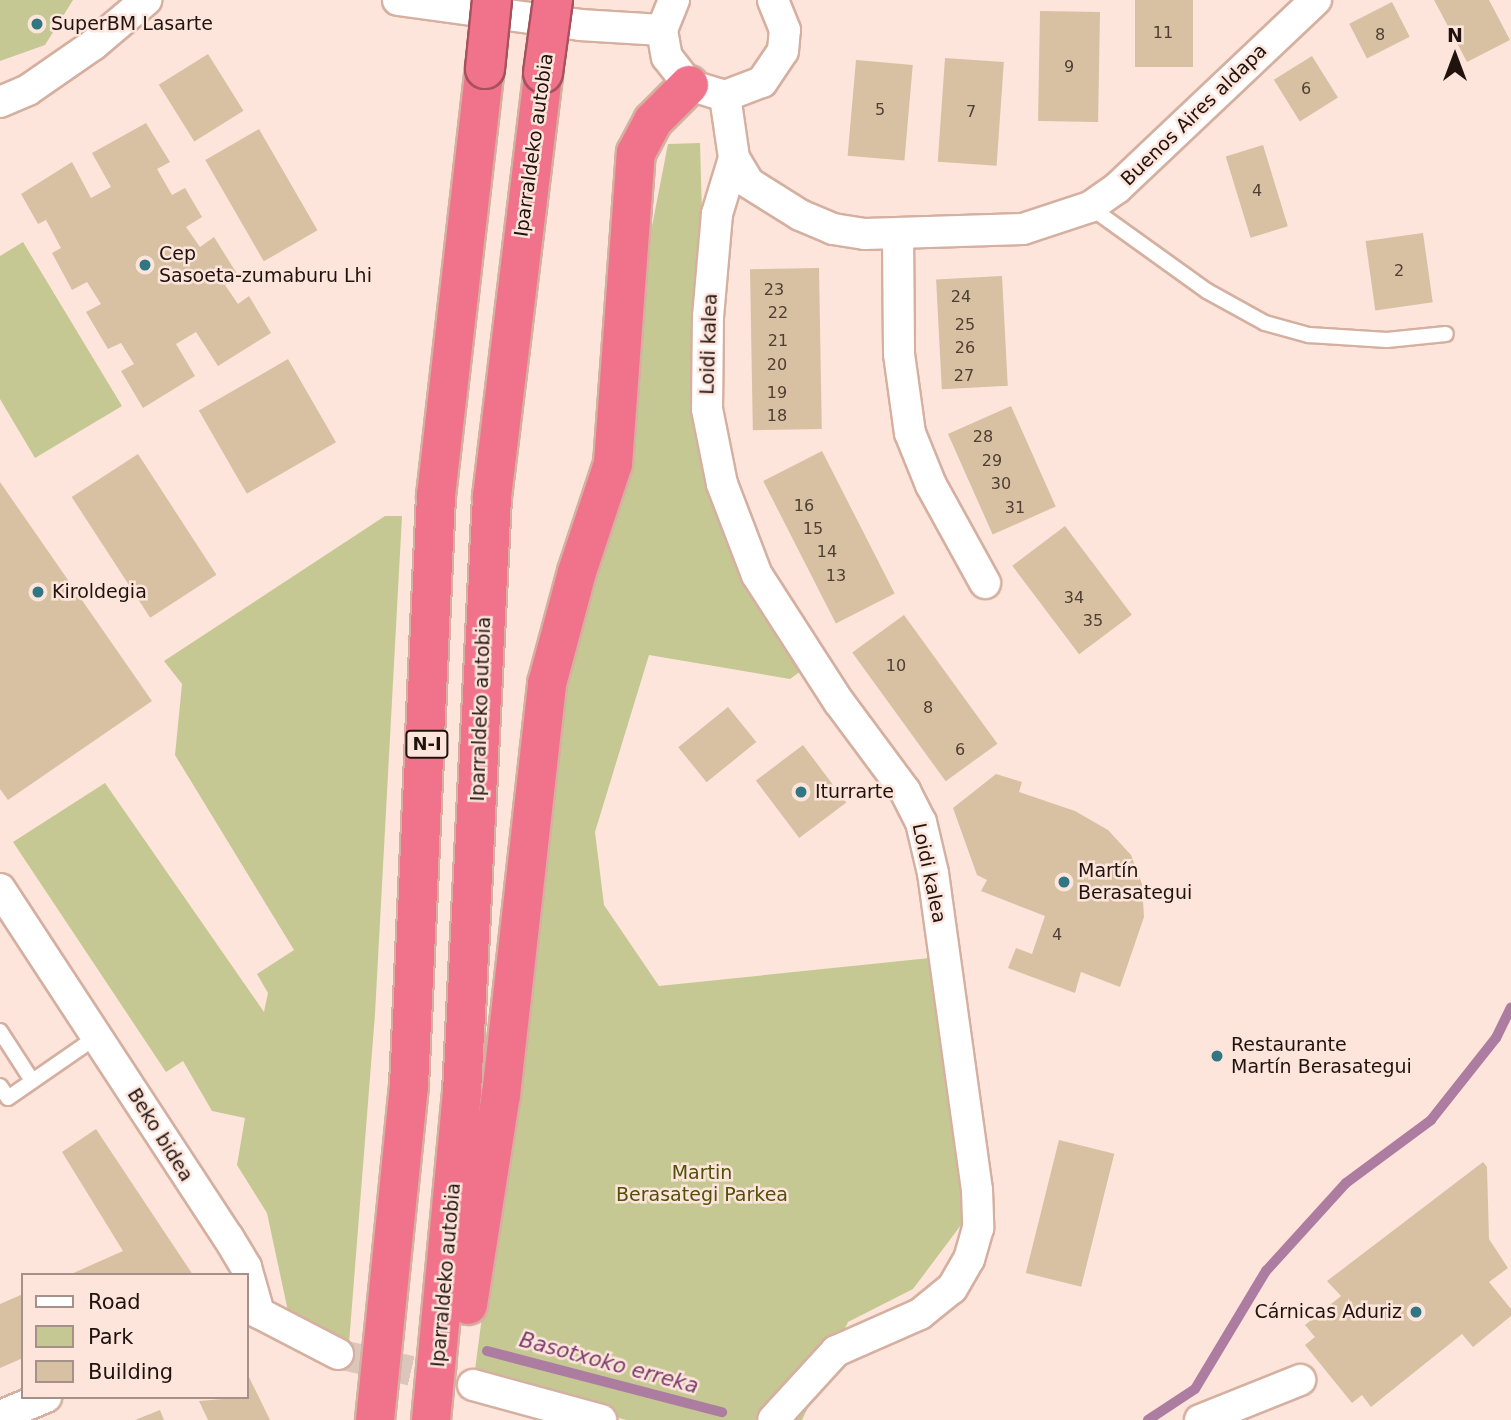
<!DOCTYPE html>
<html>
<head>
<meta charset="utf-8">
<style>
  body { margin:0 }
  #map { position:relative; width:1511px; height:1420px; overflow:hidden; background:#fde5db; font-family:"DejaVu Sans",sans-serif }
  div>[style] { position:absolute }
  .green>* { inset:0; background:#c5c892 }
  .stream>* { height:10px; margin:-5px; padding:0 5px; transform-origin:5px; border-radius:5px; background:#ad7ca1 }
  .building>* { inset:0; background:#d7c1a2; transform-origin:0 0 }
  .minor-tunnel>* { height:30px; margin-top:-15px; transform-origin:0; background:repeating-linear-gradient(90deg,#dcc6bc 0 30px,transparent 0 45px) }
  .roads { filter:drop-shadow(2px 0 #d5b0a0) drop-shadow(-2px 0 #d5b0a0) drop-shadow(0 2px #d5b0a0) drop-shadow(0 -2px #d5b0a0) }
  .service>* { height:14px; margin:-7px; padding:0 7px; transform-origin:7px; border-radius:7px; background:#fff }
  .minor>* { height:30px; margin:-15px; padding:0 15px; transform-origin:15px; border-radius:15px; background:#fff }
  .motorway>* { height:38px; margin:-19px; padding:0 19px; transform-origin:19px; border-radius:19px; background:#f0738b }
  .bridges { filter:drop-shadow(2px 0 #a7515f) drop-shadow(-2px 0 #a7515f) drop-shadow(0 2px #a7515f) drop-shadow(0 -2px #a7515f) }
  .motorway-bridge>* { height:38px; margin:-19px; padding:0 19px; transform-origin:19px; border-radius:19px; background:#f0738b }
  .dots>* { width:19px; height:19px; translate:-50% -50%; box-sizing:border-box; border:4px solid #fde5db; border-radius:50% }
  span { translate:-50% -50%; white-space:nowrap; text-align:center; line-height:1.15; -webkit-text-stroke:5px #fde5db; paint-order:stroke }
  .number-label { font-size:16px; color:#4e3e33 }
  .number-label span { -webkit-text-stroke-width:0 }
  .shield-label span { padding:2px 5px; background:#fde5db; border:2px solid; border-radius:5px; -webkit-text-stroke-width:0 }
  .shield-label { font-size:18px; color:#20130e; font-weight:700 }
  .poi-label { font-size:19px; color:#20130e }
  .left { translate:0 -50%; text-align:left }
  .right { translate:-100% -50%; text-align:right }
  .street-label { font-size:19px; color:#20130e }
  .park-label { font-size:19px; color:#505109 }
  .water-label { font-size:21px; color:#7b3c6d; font-style:italic }
  .legend { position:absolute; left:21px; top:1273px; width:228px; height:126px; box-sizing:border-box; background:#fde5db; border:2px solid #a59189; margin:0; padding:9px 12px; list-style:none; font-size:21px; color:#20130e }
  .legend li { display:flex; align-items:center; gap:14px; height:35px }
  .legend b { width:35px; border:2px solid #a59189 }
  .north { position:absolute; left:1420px; top:21px; width:70px; height:70px; -webkit-text-stroke:5px #fde5db; paint-order:stroke; rotate:0deg; font-size:19px; font-weight:700; line-height:28px; text-align:center; color:#20130e }
  .north::after { content:''; display:block; margin:auto; width:24px; height:32px; background:#20130e; clip-path:polygon(50% 0,100% 100%,50% 72%,0 100%) }
</style>
</head>
<body>
<div id="map">
  <div class="green">
    <i style="clip-path:polygon(0 0,73px 0,45px 45px,0 61px)"></i>
    <i style="clip-path:polygon(700px 143px,707px 389px,739px 536px,812px 663px,790px 679px,649px 655px,595px 832px,604px 905px,659px 986px,930px 958px,967px 1217px,913px 1289px,848px 1322px,802px 1420px,627px 1420px,473px 1385px,571px 642px,668px 144px)"></i>
    <i style="clip-path:polygon(23px 242px,122px 406px,35px 458px,0 399px,0 256px)"></i>
    <i style="clip-path:polygon(385px 516px,402px 516px,375px 1014px,348px 1356px,292px 1330px,267px 1213px,237px 1165px,245px 1118px,212px 1111px,183px 1061px,166px 1072px,13px 842px,105px 783px,264px 1012px,268px 993px,257px 974px,294px 950px,175px 755px,182px 684px,164px 661px)"></i>
  </div>
  <div class="stream">
    <i style="left:487px;top:1351px;width:243px;rotate:14.6deg"></i>
    <i style="left:1148px;top:1420px;width:56px;rotate:-33.4deg"></i>
    <i style="left:1195px;top:1389px;width:138px;rotate:-59deg"></i>
    <i style="left:1266px;top:1271px;width:119px;rotate:-47.7deg"></i>
    <i style="left:1346px;top:1183px;width:106px;rotate:-36.5deg"></i>
    <i style="left:1431px;top:1120px;width:105px;rotate:-51.6deg"></i>
    <i style="left:1496px;top:1038px;width:34px;rotate:-64deg"></i>
  </div>
  <div class="building">
    <i style="left:1135px;top:0;width:58px;height:67px"></i>
    <i style="clip-path:polygon(1434px 0,1489px 0,1510px 40px,1467px 62px)"></i>
    <i style="left:1392px;top:2px;width:39px;height:48px;rotate:63deg"></i>
    <i style="left:1040px;top:11px;width:60px;height:110px;rotate:1deg"></i>
    <i style="left:208px;top:54px;width:67px;height:58px;rotate:58deg"></i>
    <i style="left:1312px;top:56px;width:49px;height:45px;rotate:58deg"></i>
    <i style="left:945px;top:58px;width:59px;height:104px;rotate:4deg"></i>
    <i style="left:856px;top:60px;width:57px;height:96px;rotate:5deg"></i>
    <i style="clip-path:polygon(146px 123px,170px 162px,157px 169px,172px 195px,185px 188px,202px 217px,186px 227px,200px 247px,214px 237px,239px 277px,225px 285px,238px 304px,249px 296px,271px 333px,218px 366px,196px 332px,176px 344px,195px 376px,143px 408px,121px 371px,134px 364px,121px 343px,108px 349px,86px 312px,101px 304px,87px 282px,72px 290px,52px 253px,61px 248px,46px 220px,38px 224px,21px 194px,72px 162px,91px 198px,111px 187px,92px 153px)"></i>
    <i style="left:259px;top:129px;width:117px;height:62px;rotate:60deg"></i>
    <i style="left:1263px;top:145px;width:85px;height:39px;rotate:73deg"></i>
    <i style="left:1423px;top:233px;width:70px;height:58px;rotate:82deg"></i>
    <i style="left:819px;top:268px;width:161px;height:69px;rotate:89deg"></i>
    <i style="left:1002px;top:276px;width:110px;height:66px;rotate:87deg"></i>
    <i style="left:288px;top:359px;width:96px;height:103px;rotate:60deg"></i>
    <i style="left:1011px;top:406px;width:110px;height:69px;rotate:66deg"></i>
    <i style="left:822px;top:451px;width:160px;height:66px;rotate:63deg"></i>
    <i style="left:138px;top:454px;width:144px;height:79px;rotate:57deg"></i>
    <i style="clip-path:polygon(0 482px,152px 701px,8px 800px,0 789px)"></i>
    <i style="left:1065px;top:526px;width:111px;height:66px;rotate:53deg"></i>
    <i style="left:904px;top:615px;width:159px;height:64px;rotate:54deg"></i>
    <i style="left:728px;top:707px;width:45px;height:64px;rotate:51deg"></i>
    <i style="left:803px;top:745px;width:72px;height:59px;rotate:53deg"></i>
    <i style="clip-path:polygon(996px 774px,1022px 782px,1019px 792px,1075px 811px,1108px 830px,1131px 855px,1142px 884px,1144px 917px,1120px 987px,1081px 972px,1075px 993px,1008px 968px,1016px 948px,1032px 954px,1045px 916px,981px 891px,987px 880px,977px 875px,953px 808px)"></i>
    <i style="clip-path:polygon(96px 1129px,193px 1275px,69px 1275px,123px 1251px,62px 1152px)"></i>
    <i style="left:1059px;top:1140px;width:57px;height:137px;rotate:14deg"></i>
    <i style="clip-path:polygon(1483px 1162px,1487px 1167px,1489px 1239px,1508px 1268px,1489px 1282px,1511px 1309px,1511px 1316px,1473px 1347px,1462px 1334px,1371px 1407px,1362px 1395px,1352px 1403px,1305px 1345px,1315px 1337px,1305px 1325px,1341px 1296px,1327px 1281px)"></i>
    <i style="clip-path:polygon(23px 1294px,23px 1358px,0 1368px,0 1304px)"></i>
    <i style="clip-path:polygon(247px 1373px,270px 1420px,208px 1420px,199px 1401px,247px 1397px)"></i>
    <i style="clip-path:polygon(160px 1410px,164px 1420px,135px 1420px)"></i>
  </div>
  <div class="minor-tunnel">
    <i style="left:338px;top:1354px;width:139px;rotate:12.9deg"></i>
  </div>
  <div class="roads">
    <div class="service">
      <i style="left:1090px;top:207px;width:144px;rotate:35.7deg"></i>
      <i style="left:1207px;top:291px;width:66px;rotate:28.9deg"></i>
      <i style="left:1265px;top:323px;width:46px;rotate:15.3deg"></i>
      <i style="left:1309px;top:335px;width:78px;rotate:3.7deg"></i>
      <i style="left:1387px;top:340px;width:59px;rotate:-5.8deg"></i>
      <i style="left:0;top:1031px;width:57px;rotate:57.1deg"></i>
      <i style="left:0;top:1086px;width:14px;rotate:56deg"></i>
      <i style="left:8px;top:1098px;width:109px;rotate:-34.6deg"></i>
    </div>
    <div class="minor">
      <i style="left:398px;top:0;width:184px;rotate:7.8deg"></i>
      <i style="left:580px;top:25px;width:82px;rotate:3.5deg"></i>
      <i style="left:674px;top:0;width:32px;rotate:112deg"></i>
      <i style="left:662px;top:30px;width:27px;rotate:80deg"></i>
      <i style="left:667px;top:57px;width:36px;rotate:52deg"></i>
      <i style="left:689px;top:85px;width:38px;rotate:17deg"></i>
      <i style="left:725px;top:96px;width:40px;rotate:-21deg"></i>
      <i style="left:762px;top:82px;width:37px;rotate:-56deg"></i>
      <i style="left:783px;top:51px;width:21px;rotate:-85deg"></i>
      <i style="left:785px;top:30px;width:32px;rotate:-112deg"></i>
      <i style="left:725px;top:96px;width:63px;rotate:81.7deg"></i>
      <i style="left:734px;top:158px;width:29px;rotate:59deg"></i>
      <i style="left:749px;top:183px;width:60px;rotate:32.1deg"></i>
      <i style="left:800px;top:215px;width:36px;rotate:23deg"></i>
      <i style="left:833px;top:229px;width:32px;rotate:9deg"></i>
      <i style="left:865px;top:234px;width:158px;rotate:-1.8deg"></i>
      <i style="left:1023px;top:229px;width:71px;rotate:-18.2deg"></i>
      <i style="left:1090px;top:207px;width:33px;rotate:-35deg"></i>
      <i style="left:1117px;top:188px;width:274px;rotate:-43.4deg"></i>
      <i style="left:0;top:102px;width:30px;rotate:-23deg"></i>
      <i style="left:28px;top:90px;width:79px;rotate:-34.7deg"></i>
      <i style="left:93px;top:45px;width:70px;rotate:-40.3deg"></i>
      <i style="left:734px;top:158px;width:59px;rotate:106.9deg"></i>
      <i style="left:717px;top:214px;width:102px;rotate:95deg"></i>
      <i style="left:708px;top:316px;width:93px;rotate:90.6deg"></i>
      <i style="left:707px;top:409px;width:76px;rotate:78.7deg"></i>
      <i style="left:722px;top:484px;width:97px;rotate:69deg"></i>
      <i style="left:757px;top:575px;width:151px;rotate:57.2deg"></i>
      <i style="left:839px;top:702px;width:111px;rotate:53.4deg"></i>
      <i style="left:905px;top:791px;width:35px;rotate:63deg"></i>
      <i style="left:921px;top:822px;width:52px;rotate:76.8deg"></i>
      <i style="left:933px;top:873px;width:320px;rotate:82.1deg"></i>
      <i style="left:977px;top:1190px;width:38px;rotate:88deg"></i>
      <i style="left:978px;top:1228px;width:32px;rotate:106deg"></i>
      <i style="left:969px;top:1259px;width:34px;rotate:120deg"></i>
      <i style="left:952px;top:1288px;width:41px;rotate:140.9deg"></i>
      <i style="left:920px;top:1314px;width:92px;rotate:156.2deg"></i>
      <i style="left:836px;top:1351px;width:93px;rotate:132.4deg"></i>
      <i style="left:898px;top:235px;width:119px;rotate:89.5deg"></i>
      <i style="left:899px;top:354px;width:80px;rotate:82.1deg"></i>
      <i style="left:910px;top:433px;width:56px;rotate:68deg"></i>
      <i style="left:931px;top:485px;width:112px;rotate:61.1deg"></i>
      <i style="left:0;top:889px;width:416px;rotate:56.8deg"></i>
      <i style="left:228px;top:1237px;width:35px;rotate:59deg"></i>
      <i style="left:246px;top:1267px;width:48px;rotate:74.2deg"></i>
      <i style="left:259px;top:1313px;width:89px;rotate:27.4deg"></i>
      <i style="left:473px;top:1385px;width:133px;rotate:15.3deg"></i>
      <i style="left:0;top:1416px;width:50px;rotate:-22.4deg"></i>
      <i style="left:1200px;top:1420px;width:108px;rotate:-21.8deg"></i>
    </div>
    <div class="motorway">
      <i style="left:468px;top:1305px;width:213px;rotate:-81.1deg"></i>
      <i style="left:501px;top:1095px;width:414px;rotate:-83.6deg"></i>
      <i style="left:547px;top:684px;width:116px;rotate:-75deg"></i>
      <i style="left:577px;top:572px;width:114px;rotate:-71.6deg"></i>
      <i style="left:613px;top:464px;width:312px;rotate:-85.8deg"></i>
      <i style="left:636px;top:153px;width:36px;rotate:-62deg"></i>
      <i style="left:653px;top:121px;width:51px;rotate:-45deg"></i>
      <i style="left:375px;top:1420px;width:336px;rotate:-84.2deg"></i>
      <i style="left:409px;top:1086px;width:591px;rotate:-87.38deg"></i>
      <i style="left:436px;top:496px;width:430px;rotate:-83.5deg"></i>
      <i style="left:431px;top:1420px;width:328px;rotate:-84.6deg"></i>
      <i style="left:462px;top:1093px;width:597px;rotate:-87.12deg"></i>
      <i style="left:492px;top:497px;width:427px;rotate:-83.1deg"></i>
    </div>
  </div>
  <div class="bridges">
    <div class="motorway-bridge">
      <i style="left:485px;top:69px;width:69px;rotate:-84.2deg"></i>
      <i style="left:543px;top:73px;width:74px;rotate:-82.2deg"></i>
    </div>
  </div>
  <div class="dots">
    <i style="left:37px;top:24px;background:#307683"></i>
    <i style="left:145px;top:265px;background:#307683"></i>
    <i style="left:38px;top:592px;background:#307683"></i>
    <i style="left:801px;top:792px;background:#307683"></i>
    <i style="left:1064px;top:882px;background:#307683"></i>
    <i style="left:1217px;top:1056px;background:#307683"></i>
    <i style="left:1416px;top:1312px;background:#307683"></i>
  </div>
  <div class="number-label">
    <span style="left:1163px;top:33px">11</span>
    <span style="left:1380px;top:35px">8</span>
    <span style="left:1069px;top:67px">9</span>
    <span style="left:1306px;top:89px">6</span>
    <span style="left:880px;top:110px">5</span>
    <span style="left:971px;top:112px">7</span>
    <span style="left:1257px;top:191px">4</span>
    <span style="left:1399px;top:271px">2</span>
    <span style="left:774px;top:290px">23</span>
    <span style="left:961px;top:297px">24</span>
    <span style="left:778px;top:313px">22</span>
    <span style="left:965px;top:325px">25</span>
    <span style="left:778px;top:341px">21</span>
    <span style="left:965px;top:348px">26</span>
    <span style="left:777px;top:365px">20</span>
    <span style="left:964px;top:376px">27</span>
    <span style="left:777px;top:393px">19</span>
    <span style="left:777px;top:416px">18</span>
    <span style="left:983px;top:437px">28</span>
    <span style="left:992px;top:461px">29</span>
    <span style="left:1001px;top:484px">30</span>
    <span style="left:804px;top:506px">16</span>
    <span style="left:1015px;top:508px">31</span>
    <span style="left:813px;top:529px">15</span>
    <span style="left:827px;top:552px">14</span>
    <span style="left:836px;top:576px">13</span>
    <span style="left:1074px;top:598px">34</span>
    <span style="left:1093px;top:621px">35</span>
    <span style="left:896px;top:666px">10</span>
    <span style="left:928px;top:708px">8</span>
    <span style="left:960px;top:750px">6</span>
    <span style="left:1057px;top:935px">4</span>
  </div>
  <div class="shield-label">
    <span style="left:427px;top:744px">N-I</span>
  </div>
  <div class="poi-label">
    <span class="left" style="left:51px;top:24px">SuperBM Lasarte</span>
    <span class="left" style="left:159px;top:265px">Cep<br>Sasoeta-zumaburu Lhi</span>
    <span class="left" style="left:52px;top:592px">Kiroldegia</span>
    <span class="left" style="left:815px;top:792px">Iturrarte</span>
    <span class="left" style="left:1078px;top:882px">Martín<br>Berasategui</span>
    <span class="left" style="left:1231px;top:1056px">Restaurante<br>Martín Berasategui</span>
    <span class="right" style="left:1402px;top:1312px">Cárnicas Aduriz</span>
  </div>
  <div class="street-label">
    <span style="left:1194px;top:115px;rotate:-44deg">Buenos Aires aldapa</span>
    <span style="left:534px;top:145px;rotate:-82deg">Iparraldeko autobia</span>
    <span style="left:709px;top:344px;rotate:-88deg">Loidi kalea</span>
    <span style="left:481px;top:709px;rotate:-88deg">Iparraldeko autobia</span>
    <span style="left:929px;top:873px;rotate:78deg">Loidi kalea</span>
    <span style="left:160px;top:1135px;rotate:58deg">Beko bidea</span>
    <span style="left:446px;top:1275px;rotate:-85deg">Iparraldeko autobia</span>
  </div>
  <div class="park-label">
    <span style="left:702px;top:1184px">Martin<br>Berasategi Parkea</span>
  </div>
  <div class="water-label">
    <span style="left:609px;top:1363px;rotate:15deg">Basotxoko erreka</span>
  </div>
  <ul class="legend">
  <li><b style="height:9px;background:#fff"></b>Road</li>
  <li><b style="height:19px;background:#c5c892"></b>Park</li>
  <li><b style="height:19px;background:#d7c1a2"></b>Building</li>
  </ul>
  <div class="north">N</div>
</div>
</body>
</html>
